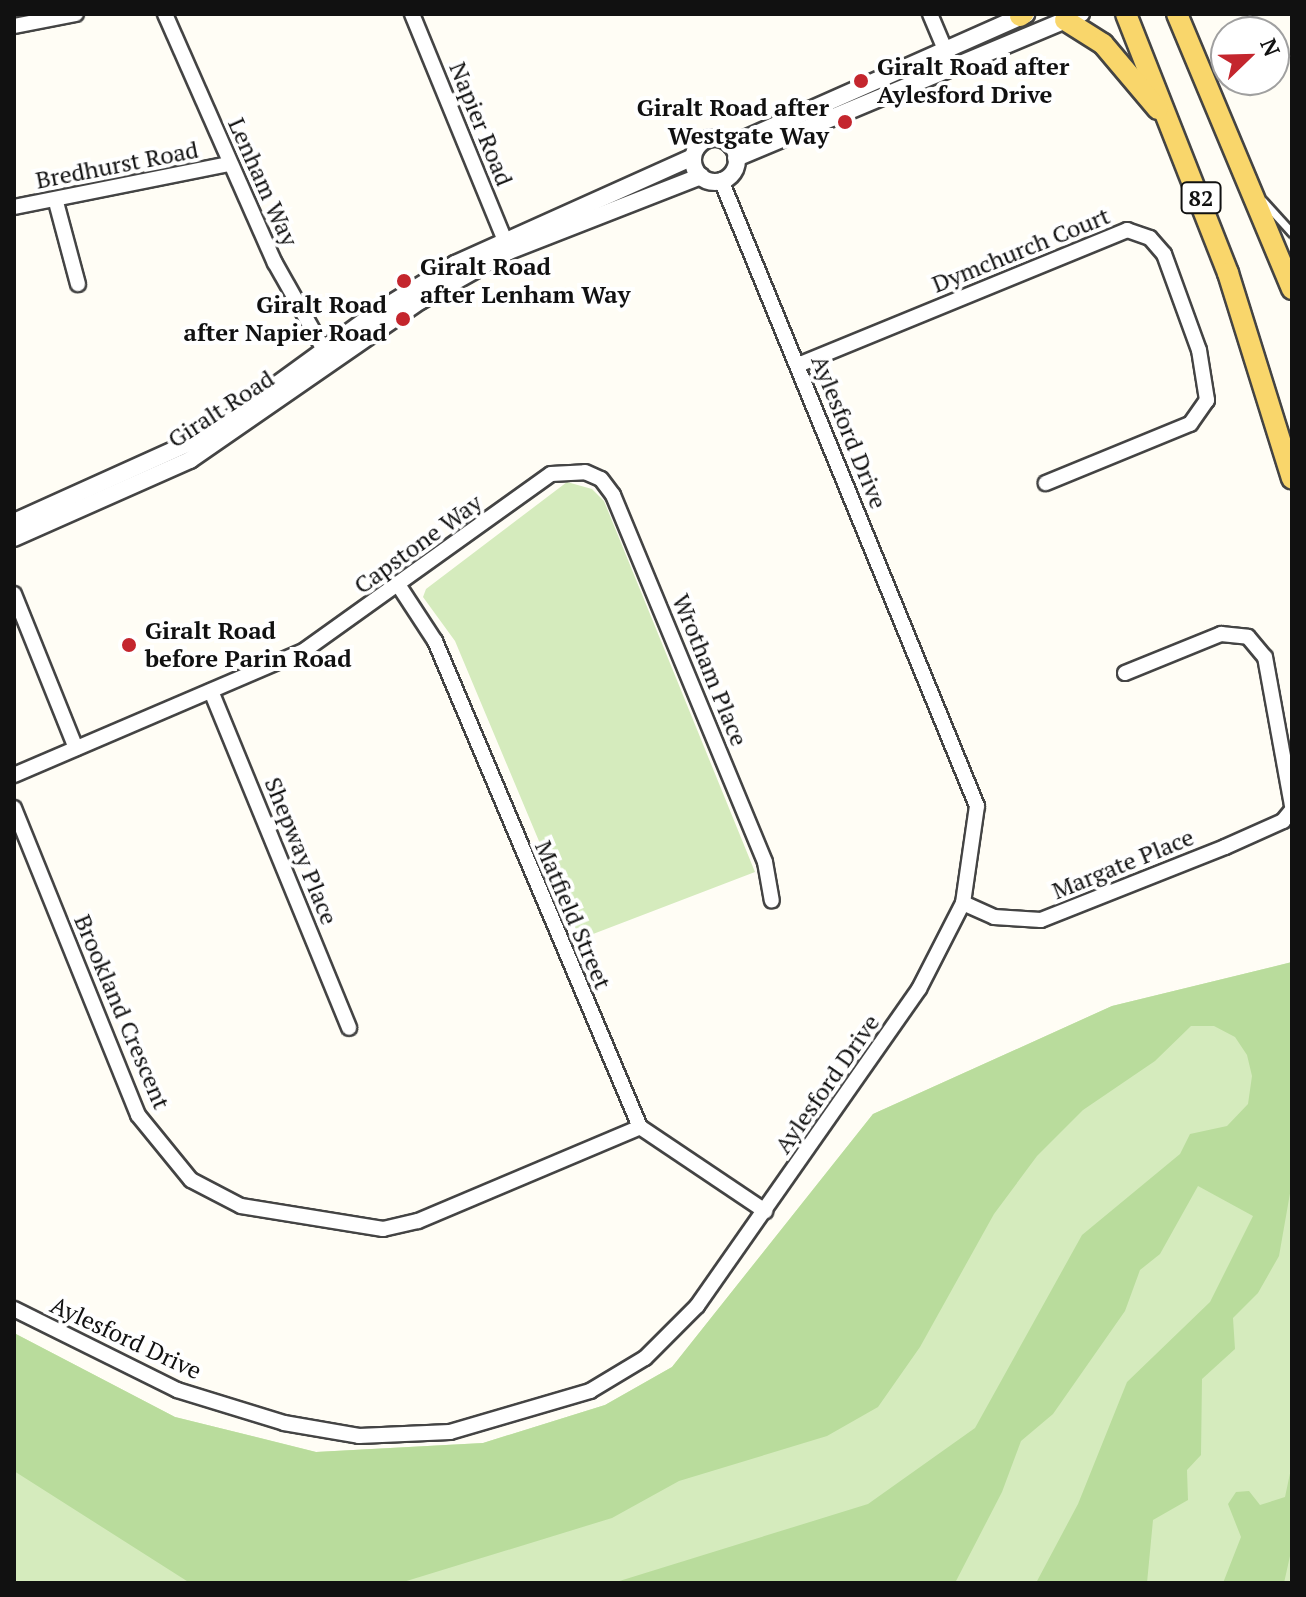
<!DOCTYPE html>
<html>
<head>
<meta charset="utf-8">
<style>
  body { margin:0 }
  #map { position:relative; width:1306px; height:1597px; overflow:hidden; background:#fffdf5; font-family:"PT Serif",serif }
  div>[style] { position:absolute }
  .green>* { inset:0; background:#d5ebbd }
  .forest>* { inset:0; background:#b9dc9c }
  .roads { filter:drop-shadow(2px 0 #444) drop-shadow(-2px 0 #444) drop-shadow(0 2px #444) drop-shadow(0 -2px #444) }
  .service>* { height:7px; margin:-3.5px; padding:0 3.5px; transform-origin:3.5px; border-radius:3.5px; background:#fff }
  .minor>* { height:14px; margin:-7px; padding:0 7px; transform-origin:7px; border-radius:7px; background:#fff }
  .tertiary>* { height:16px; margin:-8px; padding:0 8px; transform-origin:8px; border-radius:8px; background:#fff }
  .tertiary>.ring { margin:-8px; padding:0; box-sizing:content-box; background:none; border:16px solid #fff; border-radius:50% }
  .primary>* { height:20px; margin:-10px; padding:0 10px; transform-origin:10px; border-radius:10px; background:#f9d66b }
  .dots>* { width:22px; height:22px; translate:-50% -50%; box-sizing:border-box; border:4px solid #fff; border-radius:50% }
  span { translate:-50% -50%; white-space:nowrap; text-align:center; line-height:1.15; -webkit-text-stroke:8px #fff; paint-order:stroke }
  .shield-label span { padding:2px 6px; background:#fff; border:2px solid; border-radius:6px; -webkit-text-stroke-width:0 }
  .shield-label { font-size:22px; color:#111; font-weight:700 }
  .poi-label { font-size:24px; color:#111; font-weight:700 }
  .left { translate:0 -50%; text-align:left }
  .right { translate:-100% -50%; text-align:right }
  .street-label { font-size:24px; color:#111 }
  .frame { position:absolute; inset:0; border:16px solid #111; pointer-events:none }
  .north { position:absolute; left:1210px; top:16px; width:80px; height:80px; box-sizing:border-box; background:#fff; border:2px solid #a0a0a0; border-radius:50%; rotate:67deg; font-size:22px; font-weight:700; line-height:32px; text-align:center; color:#111 }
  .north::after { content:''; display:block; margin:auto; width:28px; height:36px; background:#c4262e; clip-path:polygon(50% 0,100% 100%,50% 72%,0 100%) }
</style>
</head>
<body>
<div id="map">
  <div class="green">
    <i style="clip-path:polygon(567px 482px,592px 489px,604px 501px,755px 872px,580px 939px,455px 641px,423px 597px,426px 589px)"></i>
    <i style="clip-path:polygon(1292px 962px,1292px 1583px,14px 1583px,14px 1333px,175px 1417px,316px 1452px,483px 1443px,605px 1405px,672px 1367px,873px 1114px,1112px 1006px)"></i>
  </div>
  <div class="forest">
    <i style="clip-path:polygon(1292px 962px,1292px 1182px,1279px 1256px,1258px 1293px,1233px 1318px,1235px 1349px,1202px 1379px,1201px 1455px,1187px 1470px,1188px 1500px,1153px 1520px,1147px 1583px,1036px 1583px,1078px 1504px,1127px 1382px,1210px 1302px,1253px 1216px,1198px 1186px,1160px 1254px,1140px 1270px,1125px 1311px,1053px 1414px,1021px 1441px,1002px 1492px,955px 1583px,613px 1583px,868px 1504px,975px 1428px,1082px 1235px,1180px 1154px,1190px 1134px,1227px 1126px,1248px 1104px,1252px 1076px,1247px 1055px,1235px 1037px,1214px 1026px,1191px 1026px,1155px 1061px,1083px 1110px,1037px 1156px,994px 1214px,920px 1347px,878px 1407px,827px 1436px,679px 1481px,612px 1518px,400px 1583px,190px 1583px,14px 1471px,14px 1333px,175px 1417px,316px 1452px,483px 1443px,605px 1405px,672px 1367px,873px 1114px,1112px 1006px)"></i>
    <i style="clip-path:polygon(1292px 1464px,1292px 1547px,1284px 1583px,1223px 1583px,1241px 1537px,1228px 1504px,1236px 1492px,1249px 1491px,1260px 1505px,1285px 1497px)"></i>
  </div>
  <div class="roads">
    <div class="service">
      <i style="left:1263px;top:201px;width:43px;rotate:47.8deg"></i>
    </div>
    <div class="minor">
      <i style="left:165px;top:14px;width:272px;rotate:66.2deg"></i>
      <i style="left:275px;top:263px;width:110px;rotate:60.6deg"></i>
      <i style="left:412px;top:14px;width:255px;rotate:67.7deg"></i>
      <i style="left:930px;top:14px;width:56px;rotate:67.1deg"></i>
      <i style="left:14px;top:26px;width:63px;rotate:-11deg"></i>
      <i style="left:56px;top:202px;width:85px;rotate:75deg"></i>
      <i style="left:14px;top:207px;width:219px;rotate:-11.3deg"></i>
      <i style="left:798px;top:365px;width:356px;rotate:-22.3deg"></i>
      <i style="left:1127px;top:230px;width:24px;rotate:19deg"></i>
      <i style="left:1150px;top:238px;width:21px;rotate:49deg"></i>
      <i style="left:1164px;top:254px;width:102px;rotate:70deg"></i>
      <i style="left:1199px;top:350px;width:51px;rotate:80.9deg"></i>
      <i style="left:1207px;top:400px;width:29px;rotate:125deg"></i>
      <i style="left:1190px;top:424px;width:156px;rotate:157.7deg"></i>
      <i style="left:399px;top:586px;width:66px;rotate:56.8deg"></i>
      <i style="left:435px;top:641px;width:527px;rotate:67.13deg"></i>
      <i style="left:640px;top:1127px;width:151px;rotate:33.9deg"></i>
      <i style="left:14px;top:594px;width:166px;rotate:68.1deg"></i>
      <i style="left:1125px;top:673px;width:104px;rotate:-22.1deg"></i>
      <i style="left:1221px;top:634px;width:27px;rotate:6deg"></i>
      <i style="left:1248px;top:637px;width:26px;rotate:50deg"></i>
      <i style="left:1265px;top:657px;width:151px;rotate:79.7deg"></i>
      <i style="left:211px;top:691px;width:364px;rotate:67.7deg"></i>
      <i style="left:14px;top:775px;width:317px;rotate:-23.2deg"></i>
      <i style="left:305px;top:650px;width:302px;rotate:-35.6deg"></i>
      <i style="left:551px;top:474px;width:34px;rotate:-3deg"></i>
      <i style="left:585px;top:472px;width:17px;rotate:24deg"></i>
      <i style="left:601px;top:479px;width:20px;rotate:53deg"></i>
      <i style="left:613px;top:495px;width:397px;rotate:67.5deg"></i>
      <i style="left:765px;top:862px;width:39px;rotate:80deg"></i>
      <i style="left:14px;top:808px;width:331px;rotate:68deg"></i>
      <i style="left:138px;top:1115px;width:84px;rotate:50.8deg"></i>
      <i style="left:191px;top:1180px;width:56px;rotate:27.5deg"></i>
      <i style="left:241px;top:1206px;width:144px;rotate:9.2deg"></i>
      <i style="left:383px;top:1229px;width:36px;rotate:-13deg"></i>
      <i style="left:418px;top:1221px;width:241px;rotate:-22.9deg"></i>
      <i style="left:963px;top:903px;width:34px;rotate:24deg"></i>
      <i style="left:994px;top:917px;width:47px;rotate:3.7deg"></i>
      <i style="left:1041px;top:920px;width:198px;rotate:-21.6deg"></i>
      <i style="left:1225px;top:847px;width:64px;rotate:-24.1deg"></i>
      <i style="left:1283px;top:821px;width:14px;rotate:-51deg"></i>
      <i style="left:14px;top:1309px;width:182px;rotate:26.4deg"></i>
      <i style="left:177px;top:1390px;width:112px;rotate:17.1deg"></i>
      <i style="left:284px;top:1423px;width:76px;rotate:9.8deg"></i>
      <i style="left:359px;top:1436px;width:91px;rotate:-2.5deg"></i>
      <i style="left:450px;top:1432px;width:146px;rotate:-16.3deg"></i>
      <i style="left:590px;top:1391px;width:64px;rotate:-31deg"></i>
      <i style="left:645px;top:1358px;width:74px;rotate:-45deg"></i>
      <i style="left:697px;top:1306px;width:387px;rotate:-55deg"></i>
      <i style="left:919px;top:989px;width:97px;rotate:-62.9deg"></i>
      <i style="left:963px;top:903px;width:98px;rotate:-81.8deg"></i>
      <i style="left:977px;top:806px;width:676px;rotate:-112.24deg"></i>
    </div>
    <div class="tertiary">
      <i class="ring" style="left:693px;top:138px;width:28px;height:28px"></i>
      <i style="left:731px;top:145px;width:323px;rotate:-23.9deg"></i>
      <i style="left:736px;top:158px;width:374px;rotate:-22.7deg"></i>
      <i style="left:14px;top:522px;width:214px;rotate:-24.3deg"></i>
      <i style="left:209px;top:434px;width:208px;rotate:-36deg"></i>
      <i style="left:377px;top:312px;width:92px;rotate:-31.6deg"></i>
      <i style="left:455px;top:264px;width:261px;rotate:-24.2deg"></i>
      <i style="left:14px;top:538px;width:193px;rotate:-23.9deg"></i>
      <i style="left:190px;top:460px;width:280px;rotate:-34.7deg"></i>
      <i style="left:420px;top:301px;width:102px;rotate:-29.3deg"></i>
      <i style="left:509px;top:251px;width:206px;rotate:-21.3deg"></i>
    </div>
    <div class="primary">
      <i style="left:1126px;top:14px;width:278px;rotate:68.5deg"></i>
      <i style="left:1228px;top:273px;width:215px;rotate:72.7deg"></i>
      <i style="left:1177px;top:14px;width:298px;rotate:67.3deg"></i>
      <i style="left:1020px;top:16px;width:4px;rotate:-34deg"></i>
      <i style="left:1065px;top:20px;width:45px;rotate:32.3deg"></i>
      <i style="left:1103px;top:44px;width:85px;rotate:49.8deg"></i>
    </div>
  </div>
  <div class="dots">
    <i style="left:861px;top:81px;background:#c4262e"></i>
    <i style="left:845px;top:122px;background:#c4262e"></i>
    <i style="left:404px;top:281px;background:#c4262e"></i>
    <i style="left:403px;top:319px;background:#c4262e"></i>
    <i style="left:129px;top:645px;background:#c4262e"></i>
  </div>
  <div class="shield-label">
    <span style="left:1201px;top:198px">82</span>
  </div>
  <div class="poi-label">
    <span class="left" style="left:877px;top:81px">Giralt Road after<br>Aylesford Drive</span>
    <span class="right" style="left:829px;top:122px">Giralt Road after<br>Westgate Way</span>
    <span class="left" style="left:420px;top:281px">Giralt Road<br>after Lenham Way</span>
    <span class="right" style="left:387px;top:319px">Giralt Road<br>after Napier Road</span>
    <span class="left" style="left:145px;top:645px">Giralt Road<br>before Parin Road</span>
  </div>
  <div class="street-label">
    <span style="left:481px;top:124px;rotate:68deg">Napier Road</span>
    <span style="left:117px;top:165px;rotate:-11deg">Bredhurst Road</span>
    <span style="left:263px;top:182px;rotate:66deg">Lenham Way</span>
    <span style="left:1021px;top:250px;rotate:-22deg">Dymchurch Court</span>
    <span style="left:221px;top:409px;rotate:-33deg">Giralt Road</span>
    <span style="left:849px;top:432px;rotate:68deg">Aylesford Drive</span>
    <span style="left:418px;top:544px;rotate:-36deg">Capstone Way</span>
    <span style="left:710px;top:670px;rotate:68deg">Wrotham Place</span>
    <span style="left:301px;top:851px;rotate:68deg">Shepway Place</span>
    <span style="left:1123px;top:864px;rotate:-22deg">Margate Place</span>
    <span style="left:573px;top:915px;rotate:67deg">Matfield Street</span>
    <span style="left:122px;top:1012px;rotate:67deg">Brookland Crescent</span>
    <span style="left:827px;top:1084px;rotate:-55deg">Aylesford Drive</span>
    <span style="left:126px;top:1338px;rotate:25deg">Aylesford Drive</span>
  </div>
  <div class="frame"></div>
  <div class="north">N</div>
</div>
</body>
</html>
